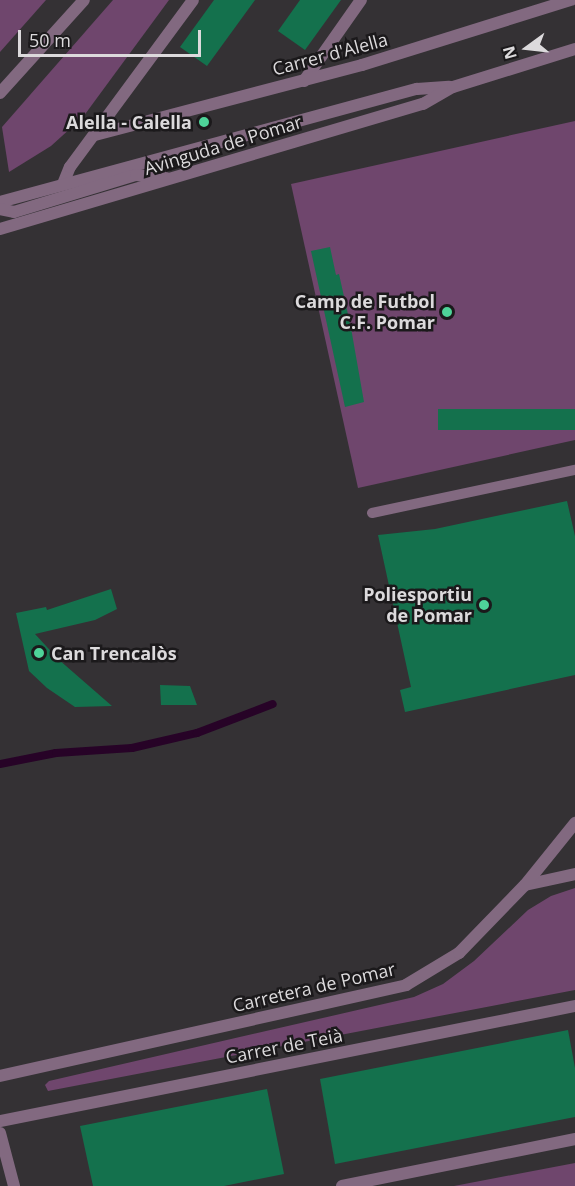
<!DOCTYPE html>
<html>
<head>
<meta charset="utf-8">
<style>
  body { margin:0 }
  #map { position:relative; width:575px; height:1186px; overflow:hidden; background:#343134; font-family:"Open Sans",sans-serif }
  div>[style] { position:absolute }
  .green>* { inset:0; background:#6f466d }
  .stream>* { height:8px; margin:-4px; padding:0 4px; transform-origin:4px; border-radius:4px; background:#270327 }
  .building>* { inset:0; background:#14714d; transform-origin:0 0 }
  .service>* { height:10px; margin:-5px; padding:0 5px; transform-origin:5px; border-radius:5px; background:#826980 }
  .minor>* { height:12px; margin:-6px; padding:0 6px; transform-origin:6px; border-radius:6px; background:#826980 }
  .tertiary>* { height:12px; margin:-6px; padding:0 6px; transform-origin:6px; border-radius:6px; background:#826980 }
  .dots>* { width:16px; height:16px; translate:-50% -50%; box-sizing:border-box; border:3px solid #1b191b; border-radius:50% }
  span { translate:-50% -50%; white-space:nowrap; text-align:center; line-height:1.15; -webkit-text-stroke:5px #1b191b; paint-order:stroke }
  .street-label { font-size:18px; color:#dcdadc }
  .poi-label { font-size:18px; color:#dcdadc; font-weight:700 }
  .right { translate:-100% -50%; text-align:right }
  .left { translate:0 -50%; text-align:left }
  .north { position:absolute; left:497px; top:18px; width:60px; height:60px; -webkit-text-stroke:4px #1b191b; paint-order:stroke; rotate:255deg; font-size:16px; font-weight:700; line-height:24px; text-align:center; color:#dcdadc }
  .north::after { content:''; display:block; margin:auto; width:21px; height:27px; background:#dcdadc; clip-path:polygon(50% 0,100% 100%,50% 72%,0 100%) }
  .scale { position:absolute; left:18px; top:30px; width:183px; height:27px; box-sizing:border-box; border:3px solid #dcdadc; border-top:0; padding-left:8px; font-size:18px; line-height:21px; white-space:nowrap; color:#dcdadc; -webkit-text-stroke:4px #1b191b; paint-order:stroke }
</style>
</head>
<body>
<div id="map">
  <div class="green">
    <i style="clip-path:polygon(0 0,46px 0,0 52px)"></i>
    <i style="clip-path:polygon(113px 0,169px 0,83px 117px,51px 146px,9px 172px,2px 127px)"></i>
    <i style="clip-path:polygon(575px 121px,575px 440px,358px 488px,291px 184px)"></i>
    <i style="clip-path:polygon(575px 888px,575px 990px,48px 1091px,45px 1085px,49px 1081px,414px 997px,443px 984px,474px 961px,528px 910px,551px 896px)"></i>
    <i style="clip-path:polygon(575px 1163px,575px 1186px,454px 1186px)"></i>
  </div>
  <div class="stream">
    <i style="left:0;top:764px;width:57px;rotate:-11.1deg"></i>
    <i style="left:56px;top:753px;width:76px;rotate:-3.8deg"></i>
    <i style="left:132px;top:748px;width:67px;rotate:-13deg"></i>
    <i style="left:197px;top:733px;width:81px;rotate:-20.9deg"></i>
  </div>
  <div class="building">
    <i style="clip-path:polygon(214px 0,255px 0,207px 66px,180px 47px)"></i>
    <i style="clip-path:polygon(300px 0,341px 0,305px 50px,278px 31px)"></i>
    <i style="clip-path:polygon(330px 247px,336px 275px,339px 274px,351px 328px,364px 402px,345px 407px,311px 251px)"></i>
    <i style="left:575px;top:409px;width:21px;height:137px;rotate:90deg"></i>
    <i style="clip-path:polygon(567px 501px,575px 536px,575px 675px,405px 712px,400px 690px,411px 687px,378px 535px,435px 529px)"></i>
    <i style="clip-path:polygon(111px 589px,117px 609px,95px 620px,35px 634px,58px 659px,112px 706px,75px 707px,47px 688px,29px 671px,16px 613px,46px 607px,47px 610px)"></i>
    <i style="clip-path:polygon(160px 685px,190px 686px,197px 705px,161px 705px)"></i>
    <i style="clip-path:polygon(568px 1030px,575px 1068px,575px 1117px,335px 1164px,320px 1079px)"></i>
    <i style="clip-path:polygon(267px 1089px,284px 1174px,224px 1186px,93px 1186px,80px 1126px)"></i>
  </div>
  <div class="service">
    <i style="left:372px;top:513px;width:208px;rotate:-12deg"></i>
  </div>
  <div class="minor">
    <i style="left:304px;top:81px;width:99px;rotate:-54.9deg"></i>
    <i style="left:0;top:93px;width:125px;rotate:-47.9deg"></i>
    <i style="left:95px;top:135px;width:276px;rotate:-14.7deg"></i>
    <i style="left:362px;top:65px;width:219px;rotate:-17.3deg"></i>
    <i style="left:63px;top:184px;width:18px;rotate:-68deg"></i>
    <i style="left:70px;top:167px;width:207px;rotate:-53.6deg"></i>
    <i style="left:525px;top:885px;width:51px;rotate:-12.4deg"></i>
    <i style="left:0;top:1076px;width:416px;rotate:-12.6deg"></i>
    <i style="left:406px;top:985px;width:62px;rotate:-31.1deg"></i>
    <i style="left:459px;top:953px;width:95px;rotate:-45.9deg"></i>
    <i style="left:525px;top:885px;width:80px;rotate:-51.1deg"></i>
    <i style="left:0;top:1121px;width:586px;rotate:-11.31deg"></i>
    <i style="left:0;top:1133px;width:55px;rotate:75.2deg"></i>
    <i style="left:342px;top:1186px;width:238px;rotate:-11.4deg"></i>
  </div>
  <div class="tertiary">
    <i style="left:0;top:202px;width:432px;rotate:-15.2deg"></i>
    <i style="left:417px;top:89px;width:32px;rotate:-4deg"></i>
    <i style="left:0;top:209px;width:14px;rotate:12deg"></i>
    <i style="left:14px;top:212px;width:127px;rotate:-16.9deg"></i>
    <i style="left:136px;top:175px;width:31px;rotate:6deg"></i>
    <i style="left:0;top:229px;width:441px;rotate:-16.5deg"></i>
    <i style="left:423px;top:104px;width:34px;rotate:-30deg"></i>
    <i style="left:453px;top:87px;width:128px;rotate:-17.3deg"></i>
  </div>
  <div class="dots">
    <i style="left:204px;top:122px;background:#4ed399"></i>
    <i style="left:447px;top:312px;background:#4ed399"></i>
    <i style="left:484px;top:605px;background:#4ed399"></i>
    <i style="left:39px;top:653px;background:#4ed399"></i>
  </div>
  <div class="street-label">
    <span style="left:330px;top:54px;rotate:-15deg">Carrer d'Alella</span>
    <span style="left:223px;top:145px;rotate:-17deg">Avinguda de Pomar</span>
    <span style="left:314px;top:987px;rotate:-13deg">Carretera de Pomar</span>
    <span style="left:284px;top:1046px;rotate:-11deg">Carrer de Teià</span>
  </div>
  <div class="poi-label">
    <span class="right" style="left:192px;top:122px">Alella - Calella</span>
    <span class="right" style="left:435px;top:312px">Camp de Futbol<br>C.F. Pomar</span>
    <span class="right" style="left:472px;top:605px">Poliesportiu<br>de Pomar</span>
    <span class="left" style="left:51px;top:653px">Can Trencalòs</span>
  </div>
  <div class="north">N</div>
  <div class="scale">50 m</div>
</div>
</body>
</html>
